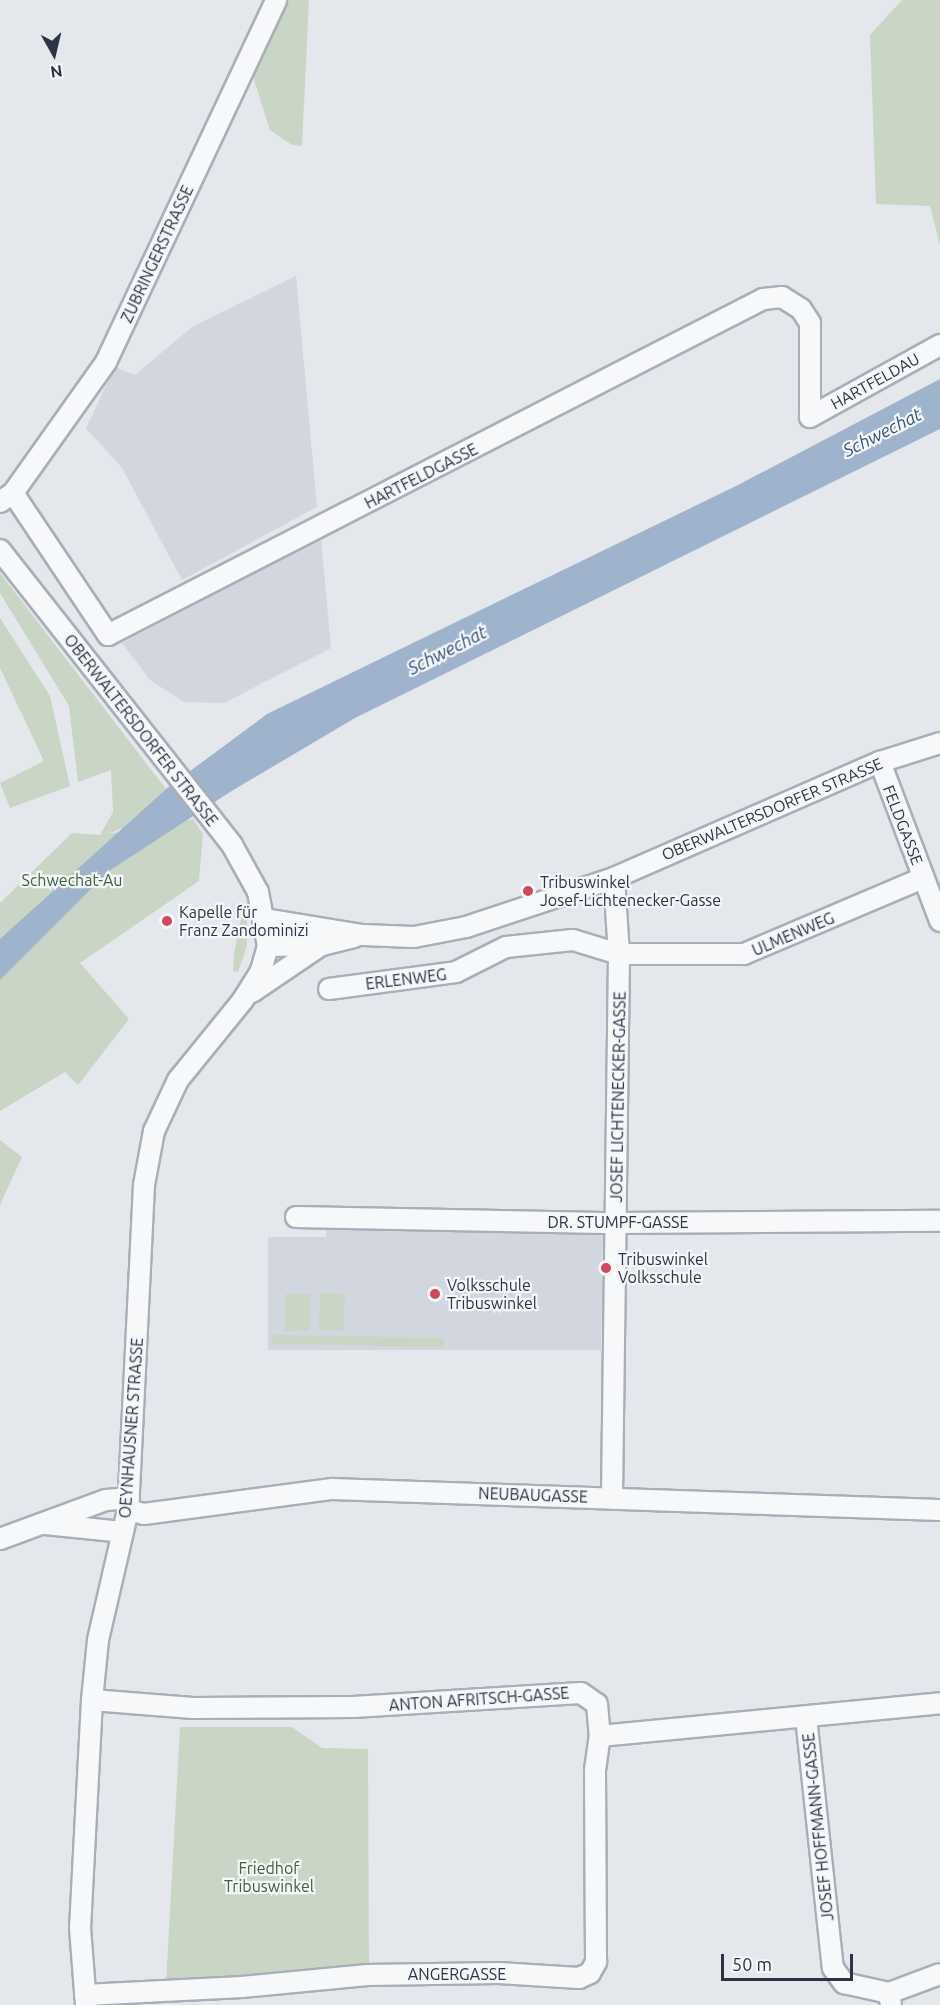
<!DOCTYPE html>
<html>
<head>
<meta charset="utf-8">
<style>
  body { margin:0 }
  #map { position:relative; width:940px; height:2005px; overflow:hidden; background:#e4e7ec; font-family:Ubuntu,sans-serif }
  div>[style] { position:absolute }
  .built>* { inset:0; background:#d2d6de }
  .green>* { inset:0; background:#c9d6c5; transform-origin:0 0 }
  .water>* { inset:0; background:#9fb4cc }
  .roads { filter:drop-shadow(2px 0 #a9aeb7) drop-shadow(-2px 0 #a9aeb7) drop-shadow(0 2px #a9aeb7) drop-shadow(0 -2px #a9aeb7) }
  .minor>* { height:20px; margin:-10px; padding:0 10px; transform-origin:10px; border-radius:10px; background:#f7f8fa }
  .dots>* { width:16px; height:16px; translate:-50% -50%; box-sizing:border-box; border:3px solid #f4f6f9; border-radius:50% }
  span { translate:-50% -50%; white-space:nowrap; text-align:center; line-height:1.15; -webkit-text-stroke:4.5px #f4f6f9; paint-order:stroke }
  .street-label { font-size:16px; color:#2b3445 }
  .park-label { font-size:16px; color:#3f6138 }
  .poi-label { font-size:16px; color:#2b3445 }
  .left { translate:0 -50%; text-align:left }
  .water-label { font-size:18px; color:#34527a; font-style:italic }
  .north { position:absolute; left:24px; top:24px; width:60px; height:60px; -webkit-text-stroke:4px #f4f6f9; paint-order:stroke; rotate:172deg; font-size:16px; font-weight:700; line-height:24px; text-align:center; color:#2b3445 }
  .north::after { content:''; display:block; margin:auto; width:21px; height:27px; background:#2b3445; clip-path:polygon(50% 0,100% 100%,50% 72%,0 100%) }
  .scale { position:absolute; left:721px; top:1954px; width:132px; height:27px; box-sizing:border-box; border:3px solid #2b3445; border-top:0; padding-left:8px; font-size:18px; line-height:21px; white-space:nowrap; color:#2b3445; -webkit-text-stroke:4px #f4f6f9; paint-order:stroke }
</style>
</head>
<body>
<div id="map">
  <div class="built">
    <i style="clip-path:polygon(296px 276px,317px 507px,182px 580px,122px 468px,86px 428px,115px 367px,135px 375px,192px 327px)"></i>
    <i style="clip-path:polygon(321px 539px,331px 648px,224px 703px,184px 702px,150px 680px,122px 643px)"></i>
    <i style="clip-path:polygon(326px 1225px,603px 1230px,601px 1350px,268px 1350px,268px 1237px,326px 1237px)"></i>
  </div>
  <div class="green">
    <i style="clip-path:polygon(289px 0,309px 0,302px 146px,292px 145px,270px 130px,253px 77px)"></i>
    <i style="clip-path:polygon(902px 0,940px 0,940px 245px,930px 206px,876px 204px,870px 35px)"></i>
    <i style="clip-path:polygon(0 573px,166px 789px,123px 828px,107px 834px,193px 819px,203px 834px,199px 881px,80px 963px,129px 1019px,78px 1085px,65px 1072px,0 1111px,0 903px,72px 833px,100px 835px,113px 812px,111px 770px,78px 782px,69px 706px,0 593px)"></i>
    <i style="clip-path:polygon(0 618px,50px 696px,70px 786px,10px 808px,0 783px,44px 761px,0 668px)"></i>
    <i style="clip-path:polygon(241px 917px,247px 919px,247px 946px,238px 972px,233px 971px,234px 954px)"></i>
    <i style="clip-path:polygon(0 1140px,22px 1157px,0 1205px)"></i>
    <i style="left:320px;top:1293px;width:25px;height:37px;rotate:2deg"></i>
    <i style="left:285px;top:1294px;width:25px;height:37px"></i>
    <i style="left:272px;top:1335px;width:172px;height:9px;rotate:1deg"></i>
    <i style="clip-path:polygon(180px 1727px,292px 1727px,322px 1748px,368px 1749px,369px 1970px,166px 1984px)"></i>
  </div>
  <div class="water">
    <i style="clip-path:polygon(940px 379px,940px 429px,355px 718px,230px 792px,109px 871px,0 980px,0 939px,166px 789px,267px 714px,738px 485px)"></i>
  </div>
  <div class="roads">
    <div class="minor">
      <i style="left:13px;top:493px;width:161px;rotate:-54.6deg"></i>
      <i style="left:106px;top:362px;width:400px;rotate:-64.8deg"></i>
      <i style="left:0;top:502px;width:16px;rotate:-35deg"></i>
      <i style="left:13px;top:493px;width:171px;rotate:56.2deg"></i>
      <i style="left:108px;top:635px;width:736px;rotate:-27.16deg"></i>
      <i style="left:763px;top:299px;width:19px;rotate:-6deg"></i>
      <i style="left:782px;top:297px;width:22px;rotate:32deg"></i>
      <i style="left:801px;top:309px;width:17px;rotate:57deg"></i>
      <i style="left:810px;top:323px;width:94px;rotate:90deg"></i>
      <i style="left:810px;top:417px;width:149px;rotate:-29deg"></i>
      <i style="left:0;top:550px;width:375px;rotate:51.8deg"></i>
      <i style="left:232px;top:845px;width:54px;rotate:61deg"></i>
      <i style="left:258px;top:892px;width:55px;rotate:79.5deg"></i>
      <i style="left:268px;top:946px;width:26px;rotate:106deg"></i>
      <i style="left:261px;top:971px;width:34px;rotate:122deg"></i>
      <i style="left:243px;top:1000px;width:103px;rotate:129.1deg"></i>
      <i style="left:178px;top:1080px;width:56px;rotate:115.2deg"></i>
      <i style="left:154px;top:1131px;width:55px;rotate:100.5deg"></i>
      <i style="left:144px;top:1185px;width:325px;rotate:92.8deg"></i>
      <i style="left:128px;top:1510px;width:133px;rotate:103deg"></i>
      <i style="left:98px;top:1640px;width:60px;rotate:95.7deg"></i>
      <i style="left:92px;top:1700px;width:228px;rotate:93deg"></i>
      <i style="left:80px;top:1928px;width:77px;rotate:85.5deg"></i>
      <i style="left:880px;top:762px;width:170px;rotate:69.3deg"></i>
      <i style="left:265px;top:919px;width:99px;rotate:9.3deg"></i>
      <i style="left:363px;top:935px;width:51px;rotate:2.2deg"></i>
      <i style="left:414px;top:937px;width:53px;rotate:-10.9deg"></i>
      <i style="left:466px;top:927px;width:156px;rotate:-18.3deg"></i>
      <i style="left:614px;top:878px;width:290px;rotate:-23.6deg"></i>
      <i style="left:880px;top:762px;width:63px;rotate:-17.6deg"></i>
      <i style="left:268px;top:946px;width:54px;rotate:-1.1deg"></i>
      <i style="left:322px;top:945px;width:33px;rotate:-14deg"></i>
      <i style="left:329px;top:989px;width:128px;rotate:-7.6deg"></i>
      <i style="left:456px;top:972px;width:56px;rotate:-26.6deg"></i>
      <i style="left:506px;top:947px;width:67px;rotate:-6deg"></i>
      <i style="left:573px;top:940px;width:48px;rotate:16.9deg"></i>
      <i style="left:619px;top:954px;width:125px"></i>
      <i style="left:744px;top:954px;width:194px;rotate:-23deg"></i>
      <i style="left:252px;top:992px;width:82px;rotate:-34.1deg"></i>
      <i style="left:296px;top:1217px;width:320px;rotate:1.1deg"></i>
      <i style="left:616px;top:1223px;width:324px;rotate:-0.4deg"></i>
      <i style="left:612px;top:1497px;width:543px;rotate:-89.26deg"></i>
      <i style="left:619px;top:954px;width:76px;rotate:-93.8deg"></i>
      <i style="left:128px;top:1510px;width:16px;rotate:14deg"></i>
      <i style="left:144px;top:1514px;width:190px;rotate:-7.6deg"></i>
      <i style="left:332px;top:1489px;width:608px;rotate:1.98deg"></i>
      <i style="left:45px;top:1524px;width:77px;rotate:5.9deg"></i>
      <i style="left:0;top:1539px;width:113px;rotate:-20.2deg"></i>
      <i style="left:106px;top:1500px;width:23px;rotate:-5deg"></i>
      <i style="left:92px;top:1700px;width:101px;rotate:4.5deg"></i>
      <i style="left:193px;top:1708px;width:160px;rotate:-0.4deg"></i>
      <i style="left:353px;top:1707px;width:228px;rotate:-3.5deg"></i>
      <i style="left:581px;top:1693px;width:19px;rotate:35deg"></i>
      <i style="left:597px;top:1704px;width:32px;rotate:85deg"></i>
      <i style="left:600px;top:1736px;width:342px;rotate:-5.5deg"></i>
      <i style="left:806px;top:1717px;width:252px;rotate:83.9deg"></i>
      <i style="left:833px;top:1968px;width:19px;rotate:54deg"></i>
      <i style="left:844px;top:1983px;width:46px;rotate:12.5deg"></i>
      <i style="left:889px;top:1993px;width:12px;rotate:81deg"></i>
      <i style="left:889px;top:1993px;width:54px;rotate:-20.4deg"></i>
      <i style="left:85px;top:1995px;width:157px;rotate:-2.9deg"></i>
      <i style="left:242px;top:1987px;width:126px;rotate:-5.5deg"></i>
      <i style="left:367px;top:1975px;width:132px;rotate:-0.9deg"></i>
      <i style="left:499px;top:1973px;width:80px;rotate:3.6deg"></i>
      <i style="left:579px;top:1978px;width:12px;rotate:-24deg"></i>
      <i style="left:590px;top:1973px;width:13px;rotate:-61deg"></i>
      <i style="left:596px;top:1962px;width:192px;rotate:-90.3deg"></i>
      <i style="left:595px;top:1770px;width:34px;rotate:-82deg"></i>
    </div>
  </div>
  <div class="dots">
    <i style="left:528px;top:891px;background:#d1495b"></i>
    <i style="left:167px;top:921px;background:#d1495b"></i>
    <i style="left:606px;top:1268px;background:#d1495b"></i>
    <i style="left:435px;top:1294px;background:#d1495b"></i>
  </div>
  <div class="street-label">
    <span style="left:157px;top:254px;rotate:-65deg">ZUBRINGERSTRASSE</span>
    <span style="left:875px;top:381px;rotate:-29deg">HARTFELDAU</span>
    <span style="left:421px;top:476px;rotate:-27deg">HARTFELDGASSE</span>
    <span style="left:141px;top:730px;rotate:52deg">OBERWALTERSDORFER STRASSE</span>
    <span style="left:772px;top:809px;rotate:-23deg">OBERWALTERSDORFER STRASSE</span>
    <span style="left:903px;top:825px;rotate:69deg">FELDGASSE</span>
    <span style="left:793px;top:934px;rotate:-23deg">ULMENWEG</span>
    <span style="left:406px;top:979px;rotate:-7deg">ERLENWEG</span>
    <span style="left:618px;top:1097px;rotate:-89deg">JOSEF LICHTENECKER-GASSE</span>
    <span style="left:618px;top:1222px">DR. STUMPF-GASSE</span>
    <span style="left:131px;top:1428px;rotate:-86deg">OEYNHAUSNER STRASSE</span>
    <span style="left:533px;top:1495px;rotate:2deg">NEUBAUGASSE</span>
    <span style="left:479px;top:1699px;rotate:-4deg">ANTON AFRITSCH-GASSE</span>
    <span style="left:818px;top:1827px;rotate:-96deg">JOSEF HOFFMANN-GASSE</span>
    <span style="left:457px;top:1974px">ANGERGASSE</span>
  </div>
  <div class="park-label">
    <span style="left:72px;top:880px">Schwechat-Au</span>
    <span style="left:269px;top:1877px">Friedhof<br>Tribuswinkel</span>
  </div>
  <div class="poi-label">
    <span class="left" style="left:540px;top:891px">Tribuswinkel<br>Josef-Lichtenecker-Gasse</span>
    <span class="left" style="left:179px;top:921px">Kapelle für<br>Franz Zandominizi</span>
    <span class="left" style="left:618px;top:1268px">Tribuswinkel<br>Volksschule</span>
    <span class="left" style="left:447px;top:1294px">Volksschule<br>Tribuswinkel</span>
  </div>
  <div class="water-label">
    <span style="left:882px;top:432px;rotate:-27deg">Schwechat</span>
    <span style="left:447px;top:650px;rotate:-27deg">Schwechat</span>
  </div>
  <div class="north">N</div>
  <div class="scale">50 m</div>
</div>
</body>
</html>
